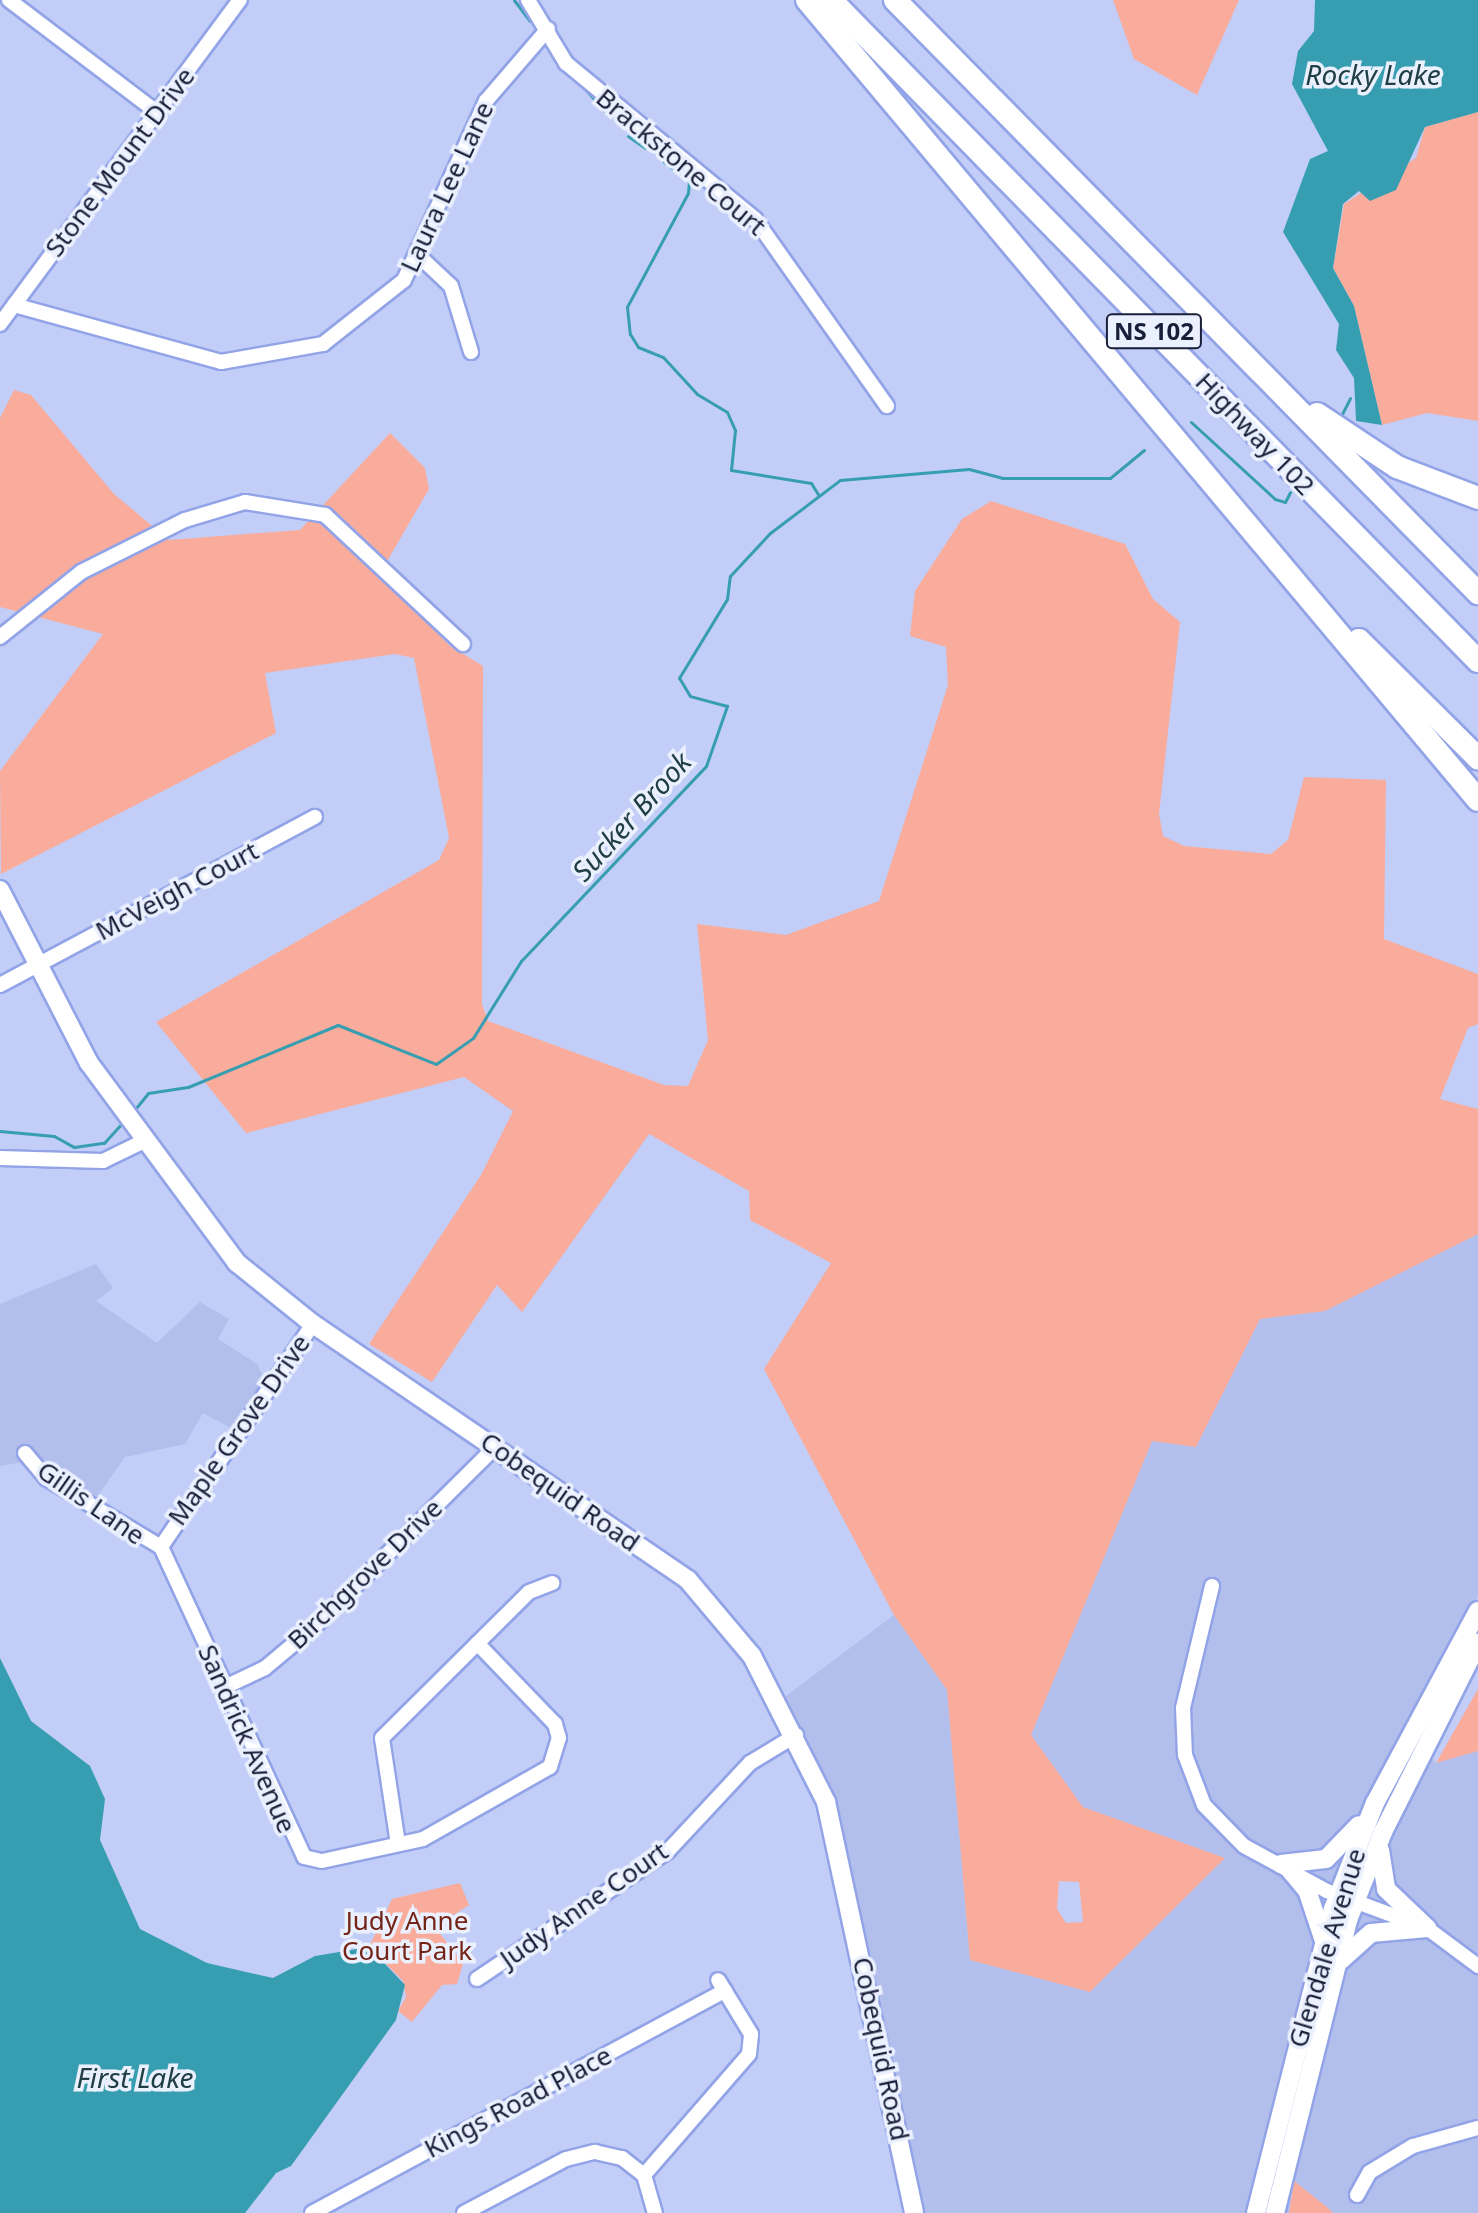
<!DOCTYPE html>
<html>
<head>
<meta charset="utf-8">
<style>
  body { margin:0 }
  #map { position:relative; width:1478px; height:2213px; overflow:hidden; background:#c2cef7; font-family:"Noto Sans",sans-serif }
  div>[style] { position:absolute }
  .built>* { inset:0; background:#b2beeb }
  .green>* { inset:0; background:#f9ac9c }
  .water>* { inset:0; background:#379eb1 }
  .stream>* { height:3px; margin:-1.5px; padding:0 1.5px; transform-origin:1.5px; border-radius:1.5px; background:#379eb1 }
  .roads { filter:drop-shadow(2px 0 #92a4e7) drop-shadow(-2px 0 #92a4e7) drop-shadow(0 2px #92a4e7) drop-shadow(0 -2px #92a4e7) }
  .minor>* { height:14px; margin:-7px; padding:0 7px; transform-origin:7px; border-radius:7px; background:#fff }
  .major>* { height:18px; margin:-9px; padding:0 9px; transform-origin:9px; border-radius:9px; background:#fff }
  .highway>* { height:22px; margin:-11px; padding:0 11px; transform-origin:11px; border-radius:11px; background:#fff }
  span { translate:-50% -50%; white-space:nowrap; text-align:center; line-height:1.15; -webkit-text-stroke:7px #ebf0fe; paint-order:stroke }
  .shield-label span { padding:2px 6px; background:#ebf0fe; border:2px solid; border-radius:6px; -webkit-text-stroke-width:0 }
  .shield-label { font-size:24px; color:#191f39; font-weight:700 }
  .street-label { font-size:26px; color:#191f39 }
  .park-label { font-size:26px; color:#732416 }
  .water-label { font-size:28px; color:#203f45; font-style:italic }
</style>
</head>
<body>
<div id="map">
  <div class="built">
    <i style="clip-path:polygon(1478px 1234px,1478px 1595px,1410px 1737px,1436px 1763px,1478px 1751px,1478px 2213px,1333px 2213px,1293px 2182px,1289px 2213px,920px 2213px,844px 1869px,774px 1705px,894px 1615px,947px 1690px,970px 1960px,1090px 1991px,1224px 1859px,1083px 1807px,1031px 1735px,1152px 1440px,1260px 1319px,1325px 1311px)"></i>
    <i style="clip-path:polygon(96px 1264px,113px 1288px,96px 1301px,157px 1343px,200px 1302px,229px 1319px,218px 1339px,257px 1364px,267px 1383px,233px 1429px,203px 1413px,185px 1444px,125px 1457px,90px 1507px,52px 1480px,39px 1459px,0 1466px,0 1304px)"></i>
  </div>
  <div class="green">
    <i style="clip-path:polygon(1113px 0,1239px 0,1197px 95px,1134px 59px)"></i>
    <i style="clip-path:polygon(1478px 112px,1478px 421px,1427px 413px,1382px 425px,1354px 306px,1333px 268px,1344px 204px,1416px 158px,1425px 127px)"></i>
    <i style="clip-path:polygon(evenodd,14px 390px,31px 395px,114px 494px,169px 540px,300px 530px,390px 433px,425px 468px,429px 489px,379px 575px,450px 646px,483px 666px,482px 1004px,488px 1021px,664px 1085px,688px 1086px,708px 1040px,697px 924px,786px 935px,879px 901px,948px 685px,946px 647px,910px 636px,915px 591px,962px 519px,991px 501px,1125px 544px,1153px 599px,1180px 622px,1159px 814px,1163px 836px,1184px 846px,1271px 854px,1288px 840px,1304px 777px,1386px 780px,1384px 939px,1478px 974px,1478px 1024px,1468px 1028px,1440px 1099px,1478px 1109px,1478px 1234px,1325px 1311px,1260px 1319px,1196px 1447px,1152px 1441px,1031px 1735px,1083px 1807px,1225px 1858px,1090px 1992px,970px 1960px,947px 1690px,894px 1615px,764px 1369px,831px 1263px,750px 1220px,749px 1191px,649px 1134px,522px 1312px,497px 1285px,432px 1382px,369px 1344px,481px 1175px,513px 1111px,464px 1077px,246px 1133px,156px 1022px,439px 860px,449px 838px,414px 658px,395px 654px,265px 673px,276px 733px,1px 874px,0 771px,103px 634px,0 607px,0 418px,14px 390px,1059px 1881px,1079px 1882px,1083px 1922px,1066px 1923px,1057px 1909px,1059px 1881px)"></i>
    <i style="clip-path:polygon(1478px 1689px,1478px 1751px,1436px 1763px)"></i>
    <i style="clip-path:polygon(460px 1883px,469px 1905px,435px 1927px,463px 1964px,457px 1984px,442px 1985px,412px 2022px,398px 2011px,406px 1997px,403px 1981px,369px 1947px,392px 1899px)"></i>
    <i style="clip-path:polygon(1294px 2181px,1327px 2207px,1333px 2213px,1289px 2213px)"></i>
  </div>
  <div class="water">
    <i style="clip-path:polygon(1315px 0,1478px 0,1478px 112px,1425px 127px,1396px 190px,1370px 201px,1359px 191px,1343px 204px,1333px 268px,1354px 306px,1382px 425px,1356px 421px,1354px 378px,1336px 350px,1339px 324px,1283px 232px,1310px 159px,1328px 151px,1292px 84px,1298px 51px,1314px 31px)"></i>
    <i style="clip-path:polygon(0 1658px,31px 1721px,90px 1766px,105px 1799px,100px 1840px,140px 1929px,207px 1963px,273px 1978px,315px 1956px,369px 1947px,405px 1985px,396px 2020px,291px 2166px,276px 2173px,245px 2213px,0 2213px)"></i>
  </div>
  <div class="stream">
    <i style="left:514px;top:0;width:26px;rotate:53deg"></i>
    <i style="left:546px;top:44px;width:94px;rotate:48.9deg"></i>
    <i style="left:628px;top:136px;width:21px;rotate:35deg"></i>
    <i style="left:664px;top:162px;width:31px;rotate:37deg"></i>
    <i style="left:689px;top:181px;width:12px;rotate:95deg"></i>
    <i style="left:688px;top:193px;width:129px;rotate:118.2deg"></i>
    <i style="left:627px;top:307px;width:27px;rotate:84deg"></i>
    <i style="left:630px;top:334px;width:15px;rotate:58deg"></i>
    <i style="left:638px;top:347px;width:27px;rotate:22deg"></i>
    <i style="left:663px;top:357px;width:50px;rotate:47.4deg"></i>
    <i style="left:697px;top:394px;width:35px;rotate:31deg"></i>
    <i style="left:727px;top:412px;width:20px;rotate:66deg"></i>
    <i style="left:735px;top:430px;width:40px;rotate:95.7deg"></i>
    <i style="left:731px;top:470px;width:81px;rotate:9.2deg"></i>
    <i style="left:811px;top:483px;width:15px;rotate:58deg"></i>
    <i style="left:1341px;top:416px;width:20px;rotate:-63deg"></i>
    <i style="left:1191px;top:422px;width:114px;rotate:42.5deg"></i>
    <i style="left:1275px;top:499px;width:10px;rotate:17deg"></i>
    <i style="left:1285px;top:502px;width:11px;rotate:-63deg"></i>
    <i style="left:136px;top:1108px;width:19px;rotate:-51deg"></i>
    <i style="left:148px;top:1093px;width:40px;rotate:-8.5deg"></i>
    <i style="left:188px;top:1087px;width:162px;rotate:-22.5deg"></i>
    <i style="left:338px;top:1025px;width:105px;rotate:21.7deg"></i>
    <i style="left:436px;top:1064px;width:45px;rotate:-35.1deg"></i>
    <i style="left:473px;top:1038px;width:91px;rotate:-58.1deg"></i>
    <i style="left:521px;top:961px;width:269px;rotate:-46.5deg"></i>
    <i style="left:706px;top:766px;width:64px;rotate:-70.7deg"></i>
    <i style="left:727px;top:706px;width:38px;rotate:-165deg"></i>
    <i style="left:690px;top:696px;width:21px;rotate:-121deg"></i>
    <i style="left:679px;top:678px;width:92px;rotate:-58.7deg"></i>
    <i style="left:727px;top:599px;width:23px;rotate:-83deg"></i>
    <i style="left:730px;top:576px;width:59px;rotate:-47.1deg"></i>
    <i style="left:770px;top:533px;width:88px;rotate:-37.1deg"></i>
    <i style="left:840px;top:480px;width:129px;rotate:-4.9deg"></i>
    <i style="left:969px;top:469px;width:34px;rotate:15deg"></i>
    <i style="left:1002px;top:478px;width:108px"></i>
    <i style="left:1110px;top:478px;width:44px;rotate:-39.5deg"></i>
    <i style="left:0;top:1131px;width:54px;rotate:5.3deg"></i>
    <i style="left:54px;top:1136px;width:23px;rotate:29deg"></i>
    <i style="left:74px;top:1147px;width:30px;rotate:-8deg"></i>
    <i style="left:104px;top:1143px;width:25px;rotate:-48deg"></i>
  </div>
  <div class="roads">
    <div class="minor">
      <i style="left:9px;top:0;width:187px;rotate:37.2deg"></i>
      <i style="left:528px;top:0;width:74px;rotate:58.9deg"></i>
      <i style="left:566px;top:63px;width:245px;rotate:39.5deg"></i>
      <i style="left:755px;top:219px;width:229px;rotate:54.8deg"></i>
      <i style="left:418px;top:255px;width:45px;rotate:43.2deg"></i>
      <i style="left:451px;top:286px;width:69px;rotate:73.1deg"></i>
      <i style="left:14px;top:305px;width:215px;rotate:15.4deg"></i>
      <i style="left:221px;top:362px;width:104px;rotate:-10deg"></i>
      <i style="left:323px;top:344px;width:103px;rotate:-38.3deg"></i>
      <i style="left:404px;top:280px;width:197px;rotate:-65.4deg"></i>
      <i style="left:486px;top:101px;width:95px;rotate:-49.3deg"></i>
      <i style="left:0;top:324px;width:403px;rotate:-53.5deg"></i>
      <i style="left:0;top:637px;width:104px;rotate:-38.7deg"></i>
      <i style="left:81px;top:572px;width:116px;rotate:-26.6deg"></i>
      <i style="left:185px;top:520px;width:63px;rotate:-16.7deg"></i>
      <i style="left:245px;top:502px;width:81px;rotate:9.2deg"></i>
      <i style="left:325px;top:515px;width:189px;rotate:43.1deg"></i>
      <i style="left:0;top:985px;width:357px;rotate:-28.1deg"></i>
      <i style="left:0;top:1158px;width:103px;rotate:1.7deg"></i>
      <i style="left:103px;top:1161px;width:46px;rotate:-26deg"></i>
      <i style="left:313px;top:1324px;width:270px;rotate:124.3deg"></i>
      <i style="left:161px;top:1547px;width:341px;rotate:65.2deg"></i>
      <i style="left:304px;top:1857px;width:18px;rotate:13deg"></i>
      <i style="left:322px;top:1861px;width:103px;rotate:-12.3deg"></i>
      <i style="left:423px;top:1839px;width:146px;rotate:-29.6deg"></i>
      <i style="left:550px;top:1767px;width:30px;rotate:-73deg"></i>
      <i style="left:559px;top:1738px;width:15px;rotate:-106deg"></i>
      <i style="left:555px;top:1724px;width:112px;rotate:-133.9deg"></i>
      <i style="left:25px;top:1453px;width:33px;rotate:50deg"></i>
      <i style="left:46px;top:1478px;width:134px;rotate:31deg"></i>
      <i style="left:1212px;top:1586px;width:125px;rotate:103.4deg"></i>
      <i style="left:1183px;top:1708px;width:47px;rotate:87.6deg"></i>
      <i style="left:1185px;top:1755px;width:53px;rotate:69.2deg"></i>
      <i style="left:1204px;top:1805px;width:57px;rotate:45.7deg"></i>
      <i style="left:1244px;top:1846px;width:94px;rotate:28.5deg"></i>
      <i style="left:1327px;top:1891px;width:107px;rotate:20.3deg"></i>
      <i style="left:1427px;top:1928px;width:64px;rotate:36.7deg"></i>
      <i style="left:225px;top:1687px;width:44px;rotate:-25.4deg"></i>
      <i style="left:265px;top:1668px;width:64px;rotate:-39.9deg"></i>
      <i style="left:314px;top:1627px;width:255px;rotate:-44.8deg"></i>
      <i style="left:398px;top:1844px;width:107px;rotate:-98.6deg"></i>
      <i style="left:382px;top:1738px;width:207px;rotate:-44.8deg"></i>
      <i style="left:529px;top:1592px;width:25px;rotate:-21deg"></i>
      <i style="left:477px;top:1979px;width:229px;rotate:-33.8deg"></i>
      <i style="left:667px;top:1852px;width:122px;rotate:-47deg"></i>
      <i style="left:750px;top:1763px;width:54px;rotate:-31.3deg"></i>
      <i style="left:644px;top:2175px;width:160px;rotate:-49deg"></i>
      <i style="left:749px;top:2054px;width:20px;rotate:-84deg"></i>
      <i style="left:751px;top:2034px;width:63px;rotate:-121.4deg"></i>
      <i style="left:1357px;top:2195px;width:26px;rotate:-61deg"></i>
      <i style="left:1370px;top:2172px;width:50px;rotate:-31.2deg"></i>
      <i style="left:1413px;top:2146px;width:67px;rotate:-15.5deg"></i>
      <i style="left:312px;top:2213px;width:469px;rotate:-28.3deg"></i>
      <i style="left:464px;top:2213px;width:115px;rotate:-27.9deg"></i>
      <i style="left:566px;top:2159px;width:30px;rotate:-14deg"></i>
      <i style="left:595px;top:2152px;width:28px;rotate:13deg"></i>
      <i style="left:622px;top:2158px;width:28px;rotate:38deg"></i>
      <i style="left:644px;top:2175px;width:40px;rotate:74deg"></i>
    </div>
    <div class="major">
      <i style="left:0;top:890px;width:195px;rotate:62.8deg"></i>
      <i style="left:89px;top:1063px;width:249px;rotate:53.5deg"></i>
      <i style="left:237px;top:1263px;width:97px;rotate:38.8deg"></i>
      <i style="left:313px;top:1324px;width:454px;rotate:34.3deg"></i>
      <i style="left:688px;top:1580px;width:99px;rotate:49.9deg"></i>
      <i style="left:752px;top:1656px;width:164px;rotate:63.1deg"></i>
      <i style="left:826px;top:1802px;width:420px;rotate:77.9deg"></i>
      <i style="left:1380px;top:1850px;width:39px;rotate:81deg"></i>
      <i style="left:1386px;top:1889px;width:57px;rotate:43.6deg"></i>
      <i style="left:1281px;top:1864px;width:45px;rotate:-6.3deg"></i>
      <i style="left:1326px;top:1859px;width:47px;rotate:-45.9deg"></i>
      <i style="left:1290px;top:1870px;width:26px;rotate:50deg"></i>
      <i style="left:1307px;top:1890px;width:51px;rotate:71.6deg"></i>
      <i style="left:1341px;top:1960px;width:40px;rotate:-42deg"></i>
      <i style="left:1371px;top:1933px;width:56px;rotate:-5.1deg"></i>
      <i style="left:1256px;top:2213px;width:314px;rotate:-75.8deg"></i>
      <i style="left:1333px;top:1909px;width:114px;rotate:-68.4deg"></i>
      <i style="left:1375px;top:1803px;width:218px;rotate:-61.8deg"></i>
      <i style="left:1275px;top:2213px;width:302px;rotate:-76deg"></i>
      <i style="left:1348px;top:1920px;width:95px;rotate:-68.3deg"></i>
      <i style="left:1383px;top:1832px;width:212px;rotate:-63.3deg"></i>
    </div>
    <div class="highway">
      <i style="left:807px;top:0;width:1044px;rotate:50.01deg"></i>
      <i style="left:831px;top:0;width:925px;rotate:45.61deg"></i>
      <i style="left:895px;top:0;width:832px;rotate:45.49deg"></i>
      <i style="left:1317px;top:414px;width:96px;rotate:33.5deg"></i>
      <i style="left:1397px;top:467px;width:87px;rotate:20.9deg"></i>
      <i style="left:1359px;top:640px;width:168px;rotate:44.8deg"></i>
    </div>
  </div>
  <div class="shield-label">
    <span style="left:1154px;top:331px">NS 102</span>
  </div>
  <div class="street-label">
    <span style="left:120px;top:162px;rotate:-53deg">Stone Mount Drive</span>
    <span style="left:681px;top:162px;rotate:40deg">Brackstone Court</span>
    <span style="left:447px;top:187px;rotate:-65deg">Laura Lee Lane</span>
    <span style="left:1255px;top:434px;rotate:46deg">Highway 102</span>
    <span style="left:177px;top:891px;rotate:-28deg">McVeigh Court</span>
    <span style="left:239px;top:1430px;rotate:-55deg">Maple Grove Drive</span>
    <span style="left:560px;top:1492px;rotate:35deg">Cobequid Road</span>
    <span style="left:91px;top:1503px;rotate:35deg">Gillis Lane</span>
    <span style="left:365px;top:1574px;rotate:-44deg">Birchgrove Drive</span>
    <span style="left:247px;top:1739px;rotate:66deg">Sandrick Avenue</span>
    <span style="left:584px;top:1905px;rotate:-35deg">Judy Anne Court</span>
    <span style="left:1327px;top:1948px;rotate:-73deg">Glendale Avenue</span>
    <span style="left:881px;top:2049px;rotate:78deg">Cobequid Road</span>
    <span style="left:518px;top:2102px;rotate:-28deg">Kings Road Place</span>
  </div>
  <div class="park-label">
    <span style="left:407px;top:1936px">Judy Anne<br>Court Park</span>
  </div>
  <div class="water-label">
    <span style="left:1373px;top:74px">Rocky Lake</span>
    <span style="left:631px;top:816px;rotate:-48deg">Sucker Brook</span>
    <span style="left:135px;top:2077px">First Lake</span>
  </div>
</div>
</body>
</html>
